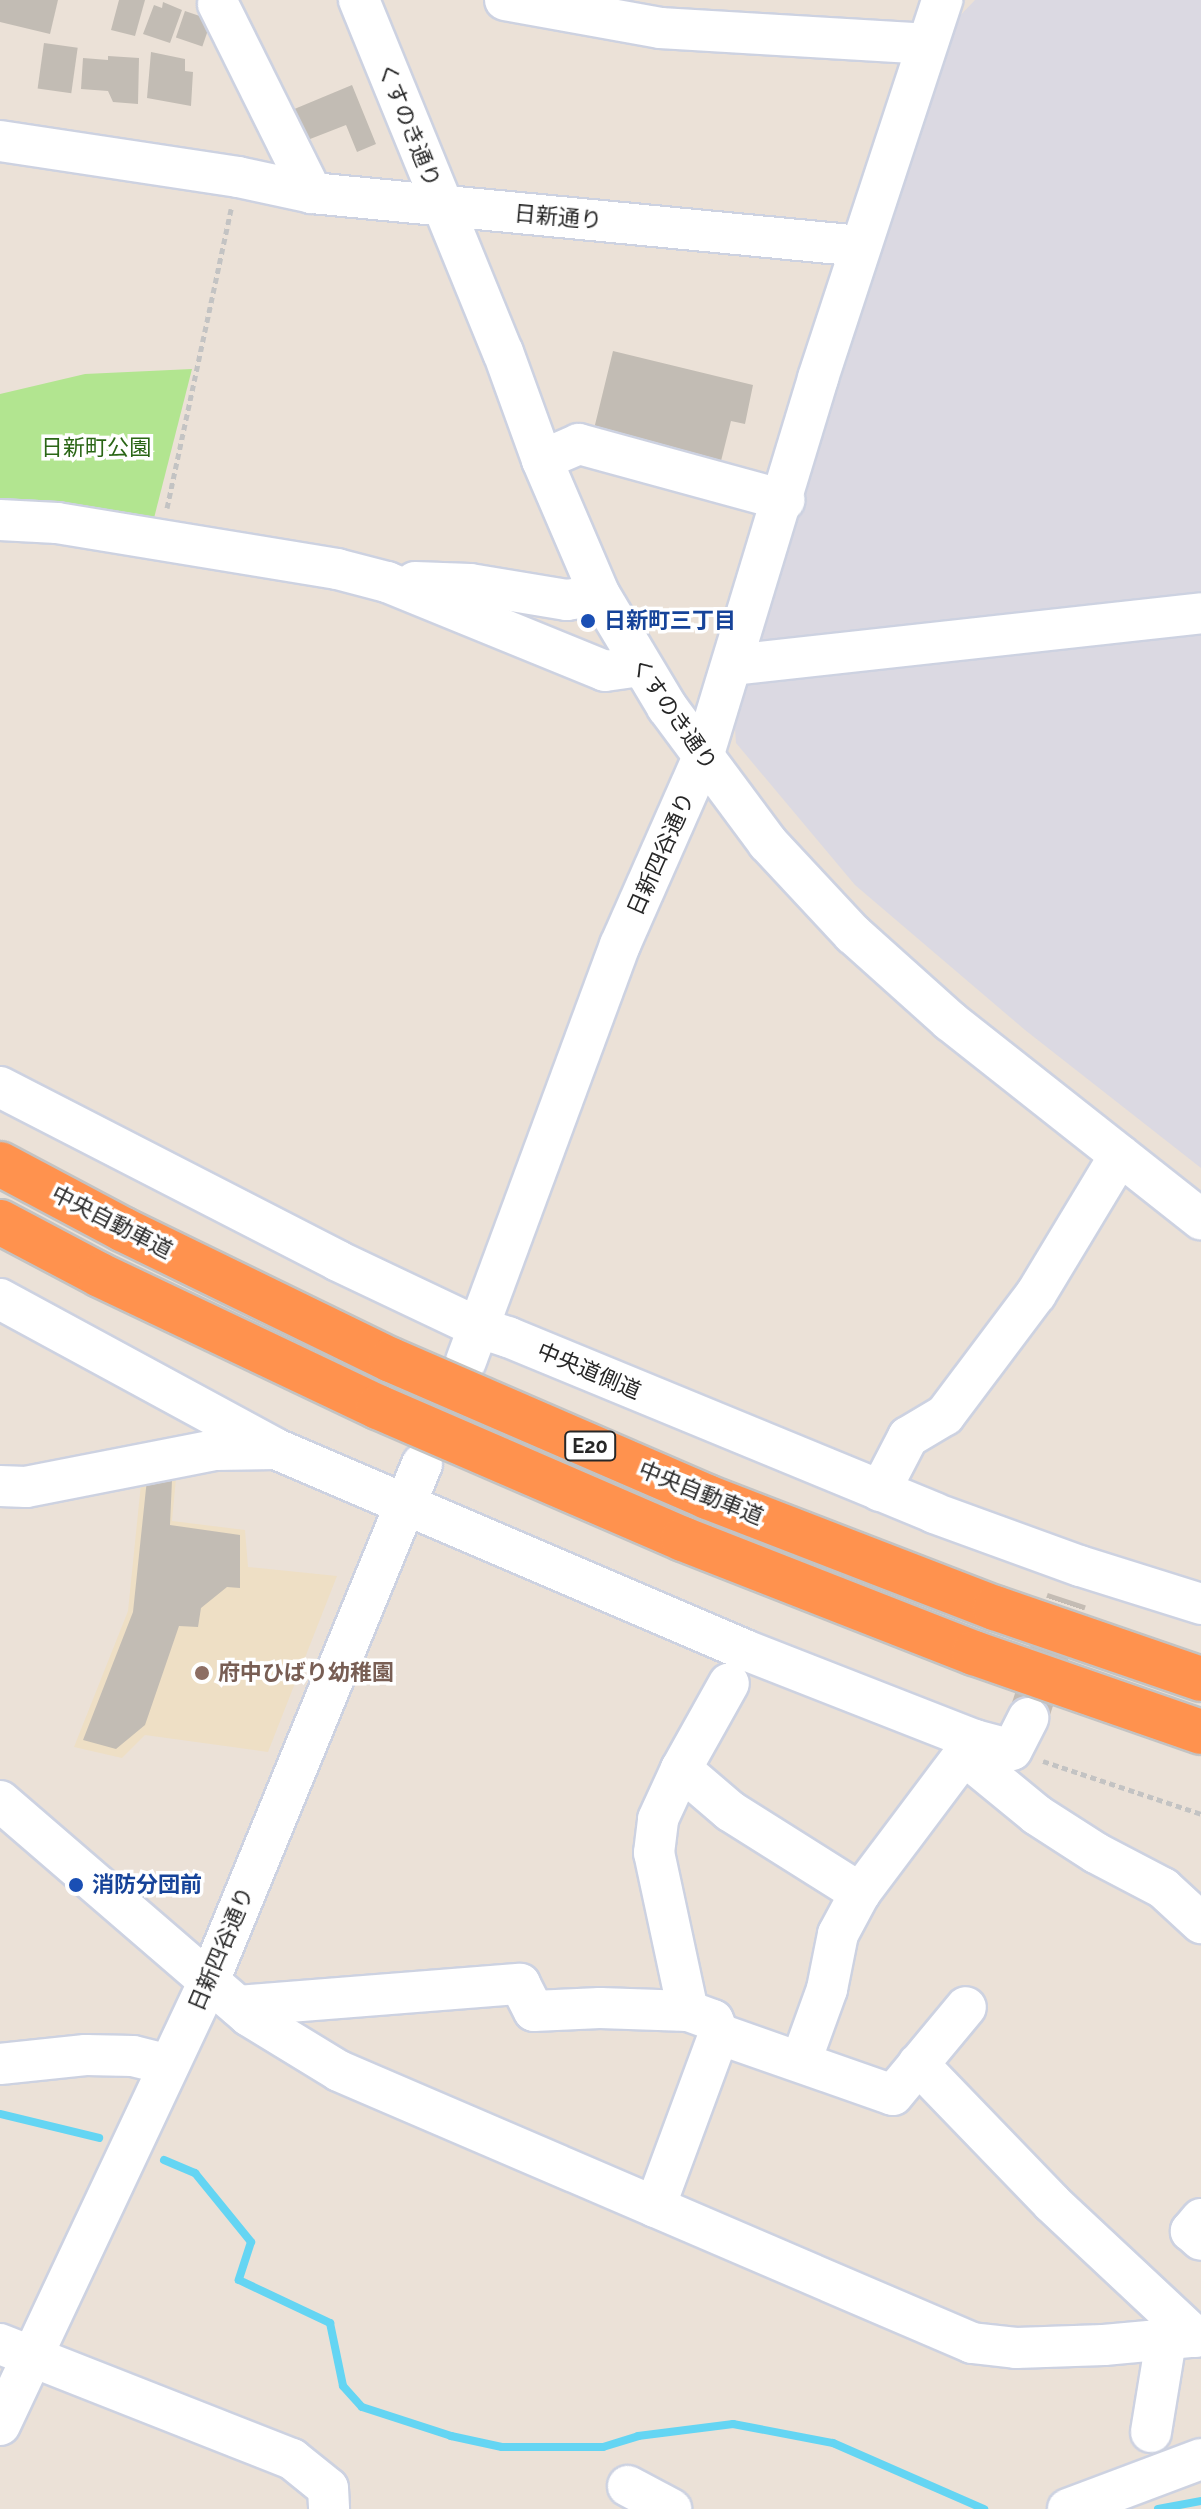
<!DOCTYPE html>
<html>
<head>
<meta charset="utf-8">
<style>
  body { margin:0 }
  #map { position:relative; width:1201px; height:2509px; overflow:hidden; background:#ebe1d7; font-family:Raleway,"Noto Sans JP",sans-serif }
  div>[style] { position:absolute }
  .industrial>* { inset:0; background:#dbd9e2 }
  .education>* { inset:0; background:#eedfc5 }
  .green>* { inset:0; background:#b2e590 }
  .stream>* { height:8px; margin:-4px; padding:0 4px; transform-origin:4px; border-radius:4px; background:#64d5f3 }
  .building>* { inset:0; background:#c2bcb4; transform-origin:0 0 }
  .minor-tunnel>* { height:40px; margin-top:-20px; transform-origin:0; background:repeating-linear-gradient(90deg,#c4bcb4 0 40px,transparent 0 60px) }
  .path>* { height:5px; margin-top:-2.5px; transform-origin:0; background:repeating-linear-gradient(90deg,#c3c3c3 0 6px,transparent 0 10px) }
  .roads { filter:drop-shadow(2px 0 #cdd2e1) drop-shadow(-2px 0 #cdd2e1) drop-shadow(0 2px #cdd2e1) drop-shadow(0 -2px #cdd2e1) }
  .minor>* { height:40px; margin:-20px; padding:0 20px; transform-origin:20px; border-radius:20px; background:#fff }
  .bridges { filter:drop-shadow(2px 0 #c3c3c3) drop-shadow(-2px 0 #c3c3c3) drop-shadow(0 2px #c3c3c3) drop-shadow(0 -2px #c3c3c3) }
  .highway-bridge>* { height:44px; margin:-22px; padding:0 22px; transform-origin:22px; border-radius:22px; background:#ff924e }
  .dots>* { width:22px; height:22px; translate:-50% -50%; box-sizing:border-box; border:4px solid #fff; border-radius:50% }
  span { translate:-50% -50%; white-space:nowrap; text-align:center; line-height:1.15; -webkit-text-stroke:7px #fff; paint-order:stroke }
  .shield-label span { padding:2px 6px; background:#fff; border:2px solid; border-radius:6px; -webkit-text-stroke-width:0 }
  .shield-label { font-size:20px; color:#272727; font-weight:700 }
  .street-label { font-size:22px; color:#272727 }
  .park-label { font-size:22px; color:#2a6616 }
  .transit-label { font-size:22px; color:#164399; font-weight:700 }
  .left { translate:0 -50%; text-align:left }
  .education-label { font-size:22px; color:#785e54; font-weight:700 }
</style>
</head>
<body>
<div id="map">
  <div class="industrial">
    <i style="clip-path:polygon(975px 0,1201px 0,1201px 1168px,1025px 1030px,855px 885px,736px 743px,734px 714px,863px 282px,952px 24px)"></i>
  </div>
  <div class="education">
    <i style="clip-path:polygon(177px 1467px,172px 1521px,245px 1530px,248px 1567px,337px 1576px,268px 1752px,145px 1735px,122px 1758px,74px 1747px,128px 1611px,142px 1474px)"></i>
  </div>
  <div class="green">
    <i style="clip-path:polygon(192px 369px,152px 526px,0 512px,0 394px,85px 374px)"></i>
  </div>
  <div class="stream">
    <i style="left:0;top:2114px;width:102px;rotate:13.6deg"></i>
    <i style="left:164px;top:2160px;width:34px;rotate:23deg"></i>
    <i style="left:195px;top:2173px;width:89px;rotate:50.9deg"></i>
    <i style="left:251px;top:2242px;width:40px;rotate:108deg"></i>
    <i style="left:239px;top:2280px;width:101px;rotate:25.3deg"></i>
    <i style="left:330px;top:2323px;width:64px;rotate:78.3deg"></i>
    <i style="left:343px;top:2386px;width:28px;rotate:48deg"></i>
    <i style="left:362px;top:2407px;width:94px;rotate:18deg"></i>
    <i style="left:451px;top:2436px;width:52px;rotate:12.2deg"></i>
    <i style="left:502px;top:2447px;width:101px"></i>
    <i style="left:603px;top:2447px;width:37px;rotate:-17deg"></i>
    <i style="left:638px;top:2436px;width:96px;rotate:-7.2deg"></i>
    <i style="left:733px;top:2424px;width:102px;rotate:10.8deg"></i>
    <i style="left:833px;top:2443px;width:165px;rotate:23.6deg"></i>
    <i style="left:1158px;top:2509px;width:44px;rotate:-10.5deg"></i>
  </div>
  <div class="building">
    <i style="clip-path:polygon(0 0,58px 0,50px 34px,0 22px)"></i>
    <i style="clip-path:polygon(119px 0,145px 0,135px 36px,111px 30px)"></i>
    <i style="clip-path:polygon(163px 2px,182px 10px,170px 43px,143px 34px,154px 5px,162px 8px)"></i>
    <i style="left:185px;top:11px;width:28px;height:28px;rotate:19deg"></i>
    <i style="left:44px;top:43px;width:34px;height:46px;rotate:8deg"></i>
    <i style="clip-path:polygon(151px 52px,185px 59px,185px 71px,193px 72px,191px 106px,147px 98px)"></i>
    <i style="clip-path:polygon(108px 56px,139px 58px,138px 104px,113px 102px,108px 91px,81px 89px,83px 58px,108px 60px)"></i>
    <i style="clip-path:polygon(352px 85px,376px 144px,357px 152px,346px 125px,305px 141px,292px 110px)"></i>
    <i style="clip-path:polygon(613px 351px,753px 385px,745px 424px,731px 421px,719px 469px,593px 433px)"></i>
    <i style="clip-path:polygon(147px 1479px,172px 1480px,170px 1525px,240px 1535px,240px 1588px,227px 1587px,201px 1608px,198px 1627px,179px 1626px,145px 1725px,116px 1749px,83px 1740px,133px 1612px)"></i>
  </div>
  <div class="minor-tunnel">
    <i style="left:1028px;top:1718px;width:125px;rotate:-71.9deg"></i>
  </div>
  <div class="path">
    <i style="left:167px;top:508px;width:306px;rotate:-77.9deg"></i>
    <i style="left:1043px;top:1761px;width:167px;rotate:18.5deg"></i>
  </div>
  <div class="roads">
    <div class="minor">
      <i style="left:359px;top:0;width:380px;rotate:67.8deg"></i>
      <i style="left:503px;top:352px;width:115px;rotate:70.1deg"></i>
      <i style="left:542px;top:460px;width:147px;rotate:66.8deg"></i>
      <i style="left:600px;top:595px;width:131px;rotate:59.1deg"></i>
      <i style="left:667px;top:707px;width:169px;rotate:53.4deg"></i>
      <i style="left:768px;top:843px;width:125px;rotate:47deg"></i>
      <i style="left:853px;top:934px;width:130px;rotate:41.9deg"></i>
      <i style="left:950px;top:1021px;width:320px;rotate:38.3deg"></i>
      <i style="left:505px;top:0;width:158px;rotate:10.2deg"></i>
      <i style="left:660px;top:28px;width:266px;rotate:3.4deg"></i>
      <i style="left:218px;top:4px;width:211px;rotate:63.6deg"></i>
      <i style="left:0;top:141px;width:241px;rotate:8.6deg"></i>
      <i style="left:238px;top:177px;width:76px;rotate:12.2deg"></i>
      <i style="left:312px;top:193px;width:551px;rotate:5.52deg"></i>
      <i style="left:542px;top:460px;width:40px;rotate:-23.4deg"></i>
      <i style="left:579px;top:444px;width:213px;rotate:15.3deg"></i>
      <i style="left:0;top:520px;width:57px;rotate:3deg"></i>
      <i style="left:57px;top:523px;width:284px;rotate:9.3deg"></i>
      <i style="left:337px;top:569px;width:52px;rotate:14.6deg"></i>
      <i style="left:387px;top:582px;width:235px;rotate:22.2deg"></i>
      <i style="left:605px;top:671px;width:34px;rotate:-8deg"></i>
      <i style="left:415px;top:582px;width:55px;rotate:2.1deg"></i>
      <i style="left:470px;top:584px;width:98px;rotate:9.4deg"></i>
      <i style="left:567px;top:600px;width:33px;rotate:-9deg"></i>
      <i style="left:733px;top:665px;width:471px;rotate:-6.3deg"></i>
      <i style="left:0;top:1087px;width:380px;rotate:27.2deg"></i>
      <i style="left:338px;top:1261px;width:154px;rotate:25.4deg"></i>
      <i style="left:477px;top:1327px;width:33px;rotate:18deg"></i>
      <i style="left:508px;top:1337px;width:461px;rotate:22.4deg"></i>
      <i style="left:934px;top:1513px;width:155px;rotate:20deg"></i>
      <i style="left:1080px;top:1566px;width:127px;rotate:17.4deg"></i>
      <i style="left:0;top:1299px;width:312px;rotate:28.5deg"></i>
      <i style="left:466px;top:1361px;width:444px;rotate:-69.7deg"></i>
      <i style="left:620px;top:945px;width:206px;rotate:-66.2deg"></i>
      <i style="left:703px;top:757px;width:396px;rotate:-73.1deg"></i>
      <i style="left:818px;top:378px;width:398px;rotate:-71.8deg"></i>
      <i style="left:0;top:1486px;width:26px;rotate:2deg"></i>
      <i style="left:26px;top:1487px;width:193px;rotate:-11.1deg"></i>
      <i style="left:215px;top:1450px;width:61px;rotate:-0.9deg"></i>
      <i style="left:276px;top:1449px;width:510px;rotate:23.2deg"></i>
      <i style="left:745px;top:1650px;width:247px;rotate:21.4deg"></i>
      <i style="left:975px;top:1740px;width:38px;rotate:15deg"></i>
      <i style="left:1012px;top:1750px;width:36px;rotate:-63deg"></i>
      <i style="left:880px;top:1491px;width:61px;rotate:-62.6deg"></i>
      <i style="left:908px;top:1437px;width:43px;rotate:-30.7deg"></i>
      <i style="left:945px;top:1415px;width:151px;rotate:-53.1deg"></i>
      <i style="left:1036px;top:1294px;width:162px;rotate:-58.9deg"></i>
      <i style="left:964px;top:1755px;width:94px;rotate:39.4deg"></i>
      <i style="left:1037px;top:1815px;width:70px;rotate:32.8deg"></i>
      <i style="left:1096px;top:1853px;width:76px;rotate:27.6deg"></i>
      <i style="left:1163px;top:1888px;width:52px;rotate:42.6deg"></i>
      <i style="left:681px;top:1769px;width:65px;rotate:40.6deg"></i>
      <i style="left:730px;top:1811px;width:154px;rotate:32.2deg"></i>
      <i style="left:0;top:1801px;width:329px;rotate:40.8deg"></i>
      <i style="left:249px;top:2016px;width:105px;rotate:31.4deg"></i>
      <i style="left:339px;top:2071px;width:689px;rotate:23.25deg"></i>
      <i style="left:972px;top:2343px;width:44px;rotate:6.5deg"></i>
      <i style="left:1016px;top:2348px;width:88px;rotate:-2deg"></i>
      <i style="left:1104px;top:2345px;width:97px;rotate:-5.3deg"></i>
      <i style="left:238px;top:2006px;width:283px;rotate:-4.5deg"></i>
      <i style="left:520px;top:1984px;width:30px;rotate:63deg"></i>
      <i style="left:534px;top:2011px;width:66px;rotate:-2.6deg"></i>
      <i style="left:600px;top:2008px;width:88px;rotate:2deg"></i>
      <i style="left:719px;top:2034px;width:184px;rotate:19.3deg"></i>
      <i style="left:893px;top:2095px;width:114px;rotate:-50.3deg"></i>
      <i style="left:801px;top:2061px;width:77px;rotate:-70.1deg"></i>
      <i style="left:827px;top:1989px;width:56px;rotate:-78.7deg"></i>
      <i style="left:838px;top:1934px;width:47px;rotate:-61.8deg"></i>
      <i style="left:860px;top:1893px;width:191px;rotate:-53.1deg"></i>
      <i style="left:0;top:2064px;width:86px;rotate:-6deg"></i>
      <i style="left:86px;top:2055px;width:47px;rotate:1.2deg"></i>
      <i style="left:133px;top:2056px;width:37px;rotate:14deg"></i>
      <i style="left:918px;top:2064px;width:193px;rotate:46deg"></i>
      <i style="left:1052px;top:2203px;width:196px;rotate:43.1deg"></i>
      <i style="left:655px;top:2207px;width:184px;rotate:-69.7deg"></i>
      <i style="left:719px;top:2034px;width:15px;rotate:-113deg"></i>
      <i style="left:713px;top:2020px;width:27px;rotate:-160deg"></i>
      <i style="left:688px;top:2011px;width:162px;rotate:-102.1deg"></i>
      <i style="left:654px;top:1853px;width:34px;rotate:-83deg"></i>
      <i style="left:658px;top:1819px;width:55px;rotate:-65.3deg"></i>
      <i style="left:681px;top:1769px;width:98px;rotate:-60.8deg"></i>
      <i style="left:1201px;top:2219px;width:16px;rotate:130deg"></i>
      <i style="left:1191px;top:2231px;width:13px;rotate:42deg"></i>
      <i style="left:0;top:2344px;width:314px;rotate:21.5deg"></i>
      <i style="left:292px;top:2459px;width:46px;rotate:38.9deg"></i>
      <i style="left:328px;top:2488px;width:21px;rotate:87deg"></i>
      <i style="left:0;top:2425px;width:491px;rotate:-64.8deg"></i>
      <i style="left:209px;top:1981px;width:559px;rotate:-67.61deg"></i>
      <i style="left:1151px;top:2432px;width:93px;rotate:-80.7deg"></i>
      <i style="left:628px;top:2486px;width:49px;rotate:28.1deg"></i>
      <i style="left:1068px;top:2509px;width:142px;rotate:-20.6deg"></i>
    </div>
  </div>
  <div class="bridges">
    <div class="highway-bridge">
      <i style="left:0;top:1164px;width:138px;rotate:28deg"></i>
      <i style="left:122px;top:1229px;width:299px;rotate:26deg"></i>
      <i style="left:391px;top:1360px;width:344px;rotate:23.4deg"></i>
      <i style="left:707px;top:1497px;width:309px;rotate:21.1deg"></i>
      <i style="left:995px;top:1608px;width:218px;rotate:19deg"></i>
      <i style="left:0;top:1222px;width:113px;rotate:27.9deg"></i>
      <i style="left:100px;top:1275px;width:308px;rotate:25.4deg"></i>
      <i style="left:378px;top:1407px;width:332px;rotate:23.4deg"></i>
      <i style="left:683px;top:1539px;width:313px;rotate:21.4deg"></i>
      <i style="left:974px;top:1653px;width:240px;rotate:19.2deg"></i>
    </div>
  </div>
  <div class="dots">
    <i style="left:588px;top:621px;background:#1a4fb4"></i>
    <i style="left:202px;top:1673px;background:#8d6e63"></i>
    <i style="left:76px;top:1885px;background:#1a4fb4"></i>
  </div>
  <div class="shield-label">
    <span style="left:590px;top:1446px">E20</span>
  </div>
  <div class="street-label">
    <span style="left:409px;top:125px;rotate:68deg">くすのき通り</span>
    <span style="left:558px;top:217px;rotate:5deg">日新通り</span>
    <span style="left:674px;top:714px;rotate:55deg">くすのき通り</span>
    <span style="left:661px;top:854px;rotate:-66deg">日新四谷通り</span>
    <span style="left:112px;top:1222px;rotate:27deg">中央自動車道</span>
    <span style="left:589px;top:1371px;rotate:23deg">中央道側道</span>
    <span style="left:701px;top:1493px;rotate:22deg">中央自動車道</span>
    <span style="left:221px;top:1949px;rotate:-67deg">日新四谷通り</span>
  </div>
  <div class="park-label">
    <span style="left:96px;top:448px">日新町公園</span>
  </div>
  <div class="transit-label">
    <span class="left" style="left:604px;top:621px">日新町三丁目</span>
    <span class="left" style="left:92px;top:1885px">消防分団前</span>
  </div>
  <div class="education-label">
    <span class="left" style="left:218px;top:1673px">府中ひばり幼稚園</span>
  </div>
</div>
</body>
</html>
